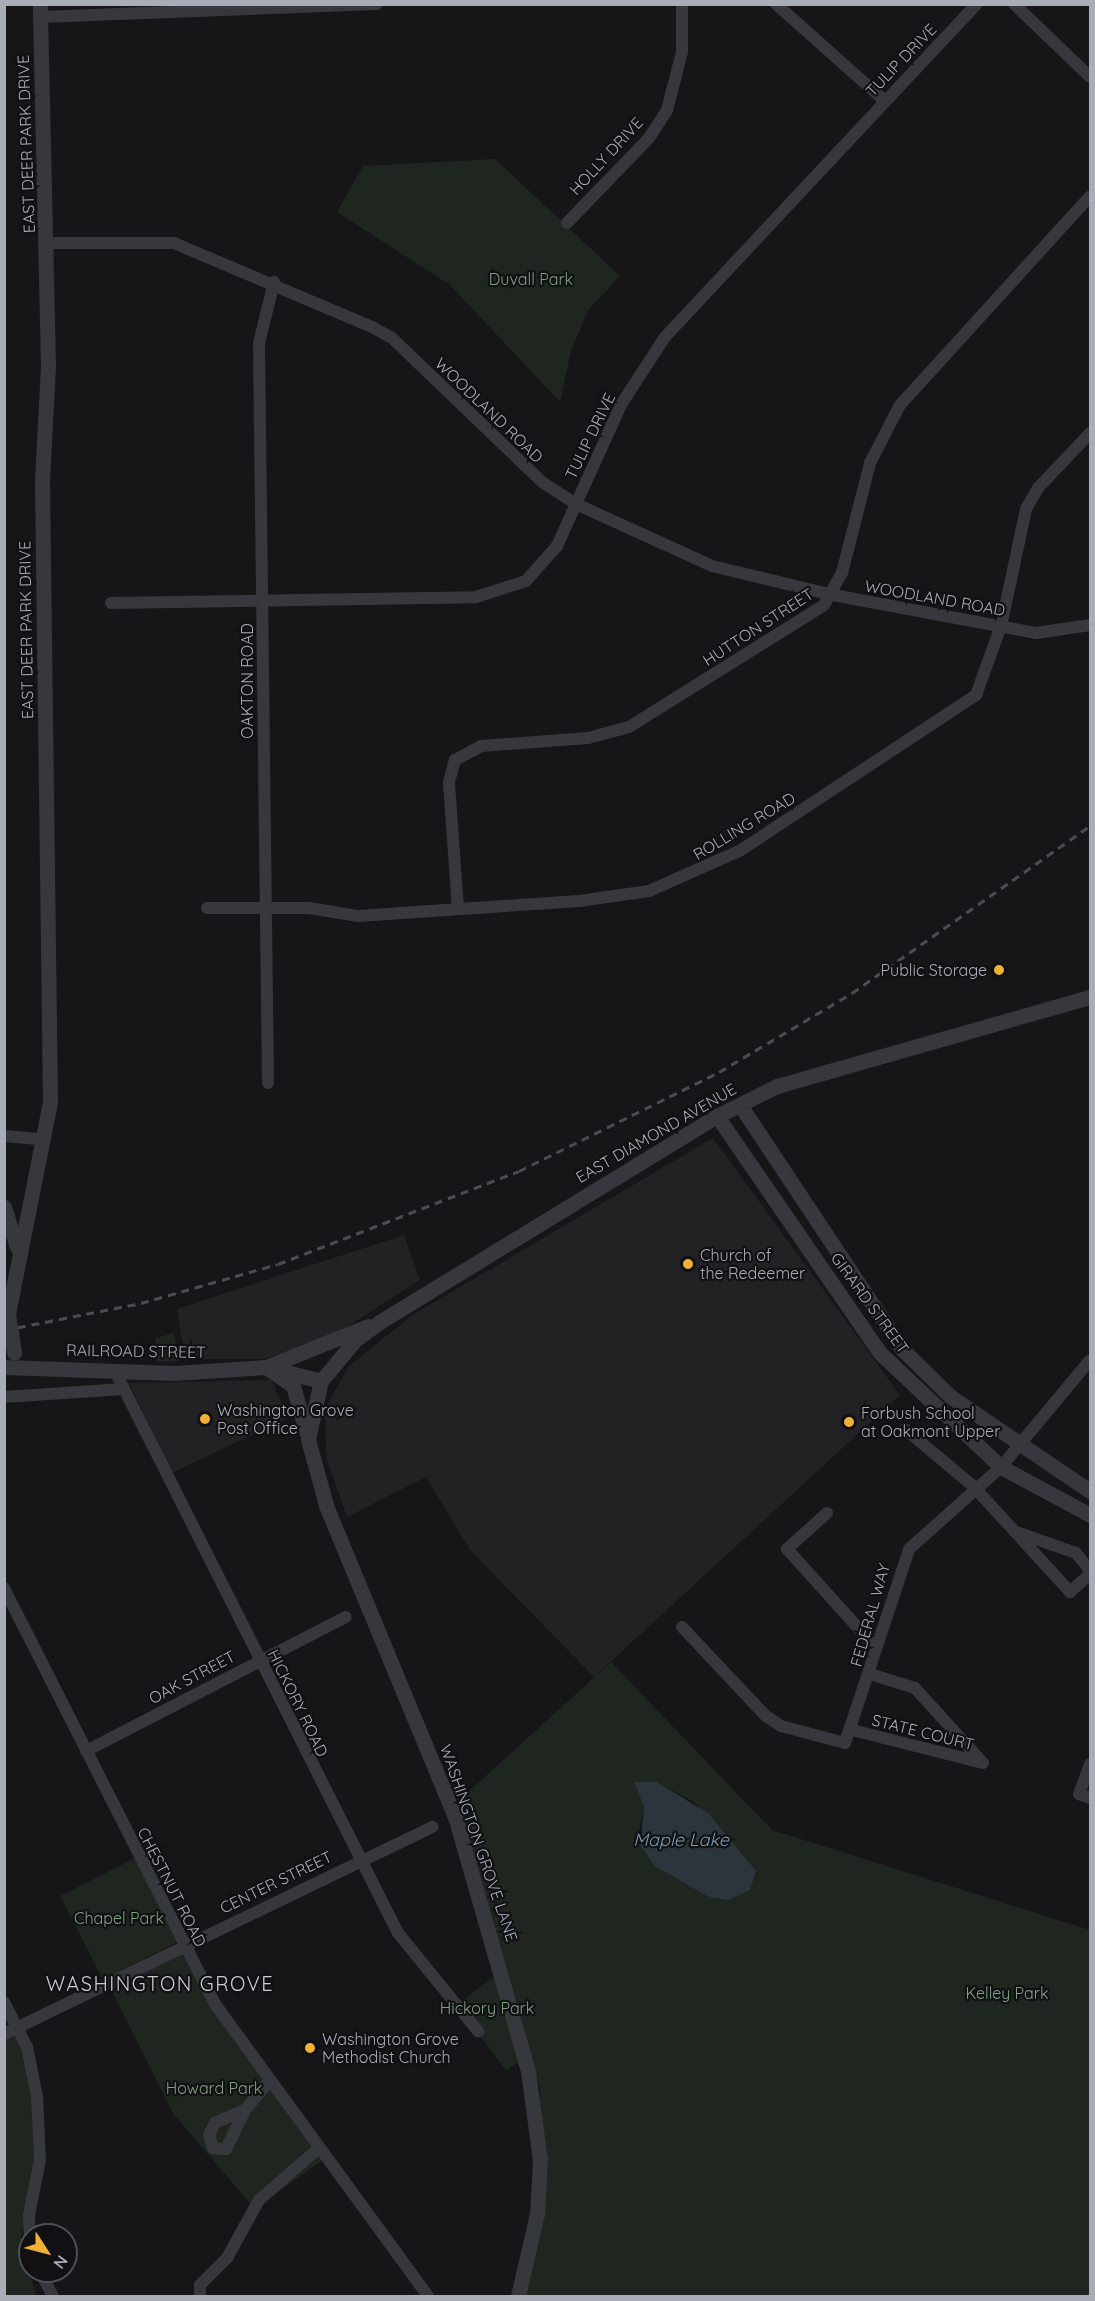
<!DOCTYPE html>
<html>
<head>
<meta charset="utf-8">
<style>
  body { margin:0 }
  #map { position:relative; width:1095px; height:2301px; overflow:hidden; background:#161618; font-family:Quicksand,sans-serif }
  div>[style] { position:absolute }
  .built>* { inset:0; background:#222225 }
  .green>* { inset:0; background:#1e261f; transform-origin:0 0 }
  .water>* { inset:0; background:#2c353c }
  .minor>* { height:12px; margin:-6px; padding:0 6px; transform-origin:6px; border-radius:6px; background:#37383d }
  .tertiary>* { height:15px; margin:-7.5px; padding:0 7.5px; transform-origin:7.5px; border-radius:7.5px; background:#37383d }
  .rail>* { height:3px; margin-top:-1.5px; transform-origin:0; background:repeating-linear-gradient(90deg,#4a4c52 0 8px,transparent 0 14px) }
  .tertiary-bridge>* { height:15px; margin:-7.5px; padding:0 7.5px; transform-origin:7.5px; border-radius:7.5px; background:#37383d }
  .dots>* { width:16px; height:16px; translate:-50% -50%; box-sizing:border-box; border:3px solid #111113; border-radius:50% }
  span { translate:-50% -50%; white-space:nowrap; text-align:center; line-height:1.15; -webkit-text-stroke:4.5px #111113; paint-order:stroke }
  .street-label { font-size:16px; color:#a8adb8 }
  .park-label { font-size:16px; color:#7fa381 }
  .poi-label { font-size:16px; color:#a8adb8 }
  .right { translate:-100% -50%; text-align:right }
  .left { translate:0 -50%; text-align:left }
  .water-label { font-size:18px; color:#7f9bb3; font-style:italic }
  .quarter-label { font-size:20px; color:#c9ccd4; letter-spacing:1.5px }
  .frame { position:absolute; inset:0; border:6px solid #a8adb8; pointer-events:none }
  .north { position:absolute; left:18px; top:2223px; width:60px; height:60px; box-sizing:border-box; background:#111113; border:2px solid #4d4f55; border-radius:50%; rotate:126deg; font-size:16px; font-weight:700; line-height:24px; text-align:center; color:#a8adb8 }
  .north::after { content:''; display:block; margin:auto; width:21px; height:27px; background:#f2b134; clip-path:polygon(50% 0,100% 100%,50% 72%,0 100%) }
</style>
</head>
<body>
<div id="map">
  <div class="built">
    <i style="clip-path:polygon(713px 1138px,900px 1395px,594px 1677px,470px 1550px,426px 1477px,347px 1517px,326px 1457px,325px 1409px,349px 1366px,411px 1316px)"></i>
    <i style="clip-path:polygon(404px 1235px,420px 1280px,331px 1337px,263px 1359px,185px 1359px,177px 1309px)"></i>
    <i style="clip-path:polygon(272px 1380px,287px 1418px,172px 1473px,129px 1383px)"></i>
  </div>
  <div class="green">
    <i style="clip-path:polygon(495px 159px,620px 276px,588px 310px,571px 351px,560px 402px,450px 285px,337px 212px,363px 166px)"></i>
    <i style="clip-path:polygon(174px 1333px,179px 1361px,157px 1362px,155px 1338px)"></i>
    <i style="clip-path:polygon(evenodd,611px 1662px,772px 1830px,1090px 1930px,1090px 2296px,524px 2296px,544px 2214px,540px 2088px,455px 1804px,611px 1662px,634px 1782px,657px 1782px,694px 1802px,758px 1876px,638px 1837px,644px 1807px,634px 1782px)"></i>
    <i style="left:137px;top:1857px;width:94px;height:86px;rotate:63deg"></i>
    <i style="clip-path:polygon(183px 1948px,324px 2159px,255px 2209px,174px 2115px,109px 1985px)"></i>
    <i style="clip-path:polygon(501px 1972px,525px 2059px,506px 2070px,456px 2005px)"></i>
    <i style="clip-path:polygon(16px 2032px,33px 2090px,34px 2160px,21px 2239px,36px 2296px,5px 2296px,4px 2038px)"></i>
  </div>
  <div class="water">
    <i style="clip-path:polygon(634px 1782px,657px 1782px,709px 1814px,756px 1871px,750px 1890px,728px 1900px,709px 1897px,655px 1866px,640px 1845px,644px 1807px)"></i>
  </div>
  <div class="minor">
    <i style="left:776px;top:4px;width:146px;rotate:41.7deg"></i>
    <i style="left:1014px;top:4px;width:105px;rotate:43.8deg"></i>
    <i style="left:41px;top:17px;width:336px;rotate:-2.2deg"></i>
    <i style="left:567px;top:223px;width:118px;rotate:-46deg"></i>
    <i style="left:649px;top:138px;width:33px;rotate:-57deg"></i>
    <i style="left:667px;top:110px;width:60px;rotate:-75.5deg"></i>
    <i style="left:682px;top:52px;width:48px;rotate:-90deg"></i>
    <i style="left:47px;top:243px;width:127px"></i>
    <i style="left:174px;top:243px;width:217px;rotate:23deg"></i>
    <i style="left:374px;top:328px;width:21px;rotate:29deg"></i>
    <i style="left:392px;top:338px;width:208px;rotate:43.8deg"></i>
    <i style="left:542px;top:482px;width:40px;rotate:32.9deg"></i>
    <i style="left:576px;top:504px;width:149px;rotate:24.5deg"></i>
    <i style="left:712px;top:566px;width:124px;rotate:13.5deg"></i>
    <i style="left:833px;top:595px;width:207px;rotate:10.6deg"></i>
    <i style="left:1036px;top:633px;width:55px;rotate:-8.4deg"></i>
    <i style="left:111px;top:603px;width:365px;rotate:-0.9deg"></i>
    <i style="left:476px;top:597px;width:52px;rotate:-17.7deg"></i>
    <i style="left:526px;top:581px;width:47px;rotate:-48.5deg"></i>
    <i style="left:557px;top:546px;width:157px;rotate:-65.6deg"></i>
    <i style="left:622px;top:403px;width:79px;rotate:-56.9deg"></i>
    <i style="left:665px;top:337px;width:456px;rotate:-46.9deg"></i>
    <i style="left:207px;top:908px;width:102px"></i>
    <i style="left:309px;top:908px;width:50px;rotate:9.3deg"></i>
    <i style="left:358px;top:916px;width:222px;rotate:-3.9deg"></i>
    <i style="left:579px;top:901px;width:71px;rotate:-8.1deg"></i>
    <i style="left:649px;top:891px;width:101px;rotate:-24deg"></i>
    <i style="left:741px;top:850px;width:282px;rotate:-33.4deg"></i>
    <i style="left:976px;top:695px;width:73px;rotate:-70.1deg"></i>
    <i style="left:1001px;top:626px;width:120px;rotate:-77.9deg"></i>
    <i style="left:1026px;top:509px;width:24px;rotate:-60deg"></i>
    <i style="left:1038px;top:488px;width:76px;rotate:-46.6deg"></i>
    <i style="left:458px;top:909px;width:127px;rotate:-94.1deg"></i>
    <i style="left:449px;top:782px;width:23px;rotate:-75deg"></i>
    <i style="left:455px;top:760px;width:30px;rotate:-28deg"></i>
    <i style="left:481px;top:746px;width:107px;rotate:-4.3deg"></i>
    <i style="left:588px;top:738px;width:42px;rotate:-15deg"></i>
    <i style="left:629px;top:727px;width:230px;rotate:-32deg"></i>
    <i style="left:824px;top:605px;width:37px;rotate:-61deg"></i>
    <i style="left:842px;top:573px;width:114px;rotate:-75.7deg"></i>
    <i style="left:870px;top:463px;width:65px;rotate:-62.7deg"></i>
    <i style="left:900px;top:405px;width:282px;rotate:-47.7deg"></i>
    <i style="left:268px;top:1083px;width:740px;rotate:-90.7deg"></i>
    <i style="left:259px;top:343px;width:63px;rotate:-76.2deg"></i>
    <i style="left:4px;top:1136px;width:37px;rotate:5deg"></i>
    <i style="left:115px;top:1371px;width:629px;rotate:63.27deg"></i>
    <i style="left:398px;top:1933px;width:127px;rotate:50.8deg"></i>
    <i style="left:4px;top:1397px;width:120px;rotate:-3.8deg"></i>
    <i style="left:905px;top:1429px;width:89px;rotate:40deg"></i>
    <i style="left:973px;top:1486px;width:144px;rotate:47.5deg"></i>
    <i style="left:1070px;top:1592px;width:27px;rotate:-42deg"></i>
    <i style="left:827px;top:1513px;width:54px;rotate:138deg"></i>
    <i style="left:787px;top:1549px;width:133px;rotate:48deg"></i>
    <i style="left:1019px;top:1533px;width:60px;rotate:19.3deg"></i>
    <i style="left:1076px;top:1553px;width:22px;rotate:51deg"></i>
    <i style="left:4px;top:1588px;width:466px;rotate:63.1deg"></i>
    <i style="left:215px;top:2004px;width:361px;rotate:53.9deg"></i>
    <i style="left:682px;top:1627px;width:122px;rotate:46.7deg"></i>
    <i style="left:766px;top:1716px;width:18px;rotate:34deg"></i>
    <i style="left:781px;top:1726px;width:66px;rotate:14.9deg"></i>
    <i style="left:845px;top:1743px;width:204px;rotate:-71.7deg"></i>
    <i style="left:909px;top:1549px;width:123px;rotate:-41.7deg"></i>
    <i style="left:1001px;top:1467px;width:139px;rotate:-50.2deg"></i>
    <i style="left:870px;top:1674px;width:47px;rotate:17.3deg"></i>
    <i style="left:915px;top:1688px;width:101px;rotate:47.8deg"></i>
    <i style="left:852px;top:1730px;width:135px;rotate:14.1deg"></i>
    <i style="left:86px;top:1751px;width:292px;rotate:-27.3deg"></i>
    <i style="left:1090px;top:1764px;width:32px;rotate:110deg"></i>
    <i style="left:1079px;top:1794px;width:12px;rotate:20deg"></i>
    <i style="left:4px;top:2002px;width:51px;rotate:62.9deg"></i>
    <i style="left:27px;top:2047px;width:50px;rotate:78.5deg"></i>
    <i style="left:37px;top:2096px;width:64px;rotate:87.3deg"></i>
    <i style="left:40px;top:2160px;width:56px;rotate:101.3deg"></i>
    <i style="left:29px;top:2215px;width:33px;rotate:88deg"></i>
    <i style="left:4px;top:2034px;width:476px;rotate:-25.8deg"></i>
    <i style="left:245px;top:2110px;width:33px;rotate:157deg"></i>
    <i style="left:215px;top:2123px;width:13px;rotate:117deg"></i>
    <i style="left:209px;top:2135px;width:14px;rotate:73deg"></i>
    <i style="left:213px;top:2148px;width:13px;rotate:4deg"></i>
    <i style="left:226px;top:2149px;width:43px;rotate:-64deg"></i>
    <i style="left:245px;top:2110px;width:39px;rotate:-50deg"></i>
    <i style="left:40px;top:2271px;width:28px;rotate:63deg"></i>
    <i style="left:200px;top:2296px;width:11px;rotate:-90deg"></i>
    <i style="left:200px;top:2285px;width:38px;rotate:-45deg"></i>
    <i style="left:227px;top:2258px;width:66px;rotate:-61.1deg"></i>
    <i style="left:259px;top:2200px;width:79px;rotate:-40.9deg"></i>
  </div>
  <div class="tertiary">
    <i style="left:740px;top:1105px;width:294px;rotate:56.4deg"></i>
    <i style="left:903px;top:1350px;width:67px;rotate:44.4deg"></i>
    <i style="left:951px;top:1397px;width:168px;rotate:34.1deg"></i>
    <i style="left:717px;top:1116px;width:288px;rotate:55.5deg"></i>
    <i style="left:880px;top:1353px;width:166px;rotate:43.3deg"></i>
    <i style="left:1001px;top:1467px;width:101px;rotate:28.3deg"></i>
    <i style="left:4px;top:1207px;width:42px;rotate:72deg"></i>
    <i style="left:8px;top:1314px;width:216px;rotate:-78.8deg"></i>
    <i style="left:50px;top:1102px;width:622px;rotate:-90.74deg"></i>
    <i style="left:42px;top:480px;width:114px;rotate:-87deg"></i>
    <i style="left:48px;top:366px;width:362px;rotate:-91.3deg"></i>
    <i style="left:4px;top:1367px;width:170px;rotate:2deg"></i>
    <i style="left:174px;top:1373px;width:92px;rotate:-3.7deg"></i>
    <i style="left:266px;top:1367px;width:110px;rotate:-21.9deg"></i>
    <i style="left:266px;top:1367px;width:33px;rotate:35deg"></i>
    <i style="left:293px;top:1386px;width:50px;rotate:73.7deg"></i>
    <i style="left:278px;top:1370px;width:44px;rotate:14.3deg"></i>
    <i style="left:518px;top:2296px;width:84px;rotate:-77deg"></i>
    <i style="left:537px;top:2214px;width:54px;rotate:-86.8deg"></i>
    <i style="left:540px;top:2160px;width:90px;rotate:-97.7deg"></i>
    <i style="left:528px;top:2071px;width:264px;rotate:-106deg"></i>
    <i style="left:455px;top:1817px;width:338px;rotate:-112.5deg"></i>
    <i style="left:326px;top:1505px;width:68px;rotate:-105.3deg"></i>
    <i style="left:308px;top:1439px;width:59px;rotate:-77.4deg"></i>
    <i style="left:321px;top:1381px;width:53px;rotate:-50.3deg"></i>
    <i style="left:355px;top:1340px;width:32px;rotate:-36deg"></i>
    <i style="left:381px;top:1321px;width:394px;rotate:-31.4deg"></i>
    <i style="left:717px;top:1116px;width:67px;rotate:-26.6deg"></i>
    <i style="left:777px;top:1086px;width:325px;rotate:-15.9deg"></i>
  </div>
  <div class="rail">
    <i style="left:4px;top:1330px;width:140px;rotate:-11.1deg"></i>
    <i style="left:141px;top:1303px;width:142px;rotate:-15.9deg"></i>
    <i style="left:278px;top:1264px;width:258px;rotate:-21.1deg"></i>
    <i style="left:519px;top:1171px;width:223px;rotate:-26.3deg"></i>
    <i style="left:719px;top:1072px;width:155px;rotate:-30.7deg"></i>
    <i style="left:852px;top:993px;width:291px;rotate:-35.1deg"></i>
  </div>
  <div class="tertiary-bridge">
    <i style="left:8px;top:1314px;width:39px;rotate:81deg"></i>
  </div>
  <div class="dots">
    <i style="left:999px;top:970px;background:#f2b134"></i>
    <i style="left:688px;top:1264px;background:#f2b134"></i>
    <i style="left:205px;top:1419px;background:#f2b134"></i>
    <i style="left:849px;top:1422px;background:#f2b134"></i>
    <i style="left:310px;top:2048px;background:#f2b134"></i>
  </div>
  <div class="street-label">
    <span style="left:901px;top:60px;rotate:-46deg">TULIP DRIVE</span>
    <span style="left:26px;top:144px;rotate:-92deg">EAST DEER PARK DRIVE</span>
    <span style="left:606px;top:156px;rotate:-47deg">HOLLY DRIVE</span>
    <span style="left:489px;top:410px;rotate:44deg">WOODLAND ROAD</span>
    <span style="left:590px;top:436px;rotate:-64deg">TULIP DRIVE</span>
    <span style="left:935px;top:598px;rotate:10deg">WOODLAND ROAD</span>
    <span style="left:758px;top:627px;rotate:-33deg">HUTTON STREET</span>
    <span style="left:26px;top:630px;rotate:-91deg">EAST DEER PARK DRIVE</span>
    <span style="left:247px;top:681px;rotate:-90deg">OAKTON ROAD</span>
    <span style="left:744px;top:826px;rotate:-31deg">ROLLING ROAD</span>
    <span style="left:656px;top:1133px;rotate:-30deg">EAST DIAMOND AVENUE</span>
    <span style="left:870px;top:1303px;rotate:54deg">GIRARD STREET</span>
    <span style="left:136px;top:1351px;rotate:1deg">RAILROAD STREET</span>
    <span style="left:870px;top:1615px;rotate:-74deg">FEDERAL WAY</span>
    <span style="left:192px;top:1677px;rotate:-28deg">OAK STREET</span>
    <span style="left:298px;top:1703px;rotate:64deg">HICKORY ROAD</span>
    <span style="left:923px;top:1732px;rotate:14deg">STATE COURT</span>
    <span style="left:479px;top:1843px;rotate:71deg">WASHINGTON GROVE LANE</span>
    <span style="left:276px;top:1882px;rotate:-26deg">CENTER STREET</span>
    <span style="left:172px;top:1887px;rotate:63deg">CHESTNUT ROAD</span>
  </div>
  <div class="park-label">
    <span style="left:531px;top:279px">Duvall Park</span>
    <span style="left:119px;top:1918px">Chapel Park</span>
    <span style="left:1007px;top:1993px">Kelley Park</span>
    <span style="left:487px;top:2008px">Hickory Park</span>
    <span style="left:214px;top:2088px">Howard Park</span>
  </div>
  <div class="poi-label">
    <span class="right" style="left:987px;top:970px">Public Storage</span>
    <span class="left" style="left:700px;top:1264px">Church of<br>the Redeemer</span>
    <span class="left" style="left:217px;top:1419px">Washington Grove<br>Post Office</span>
    <span class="left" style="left:861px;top:1422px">Forbush School<br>at Oakmont Upper</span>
    <span class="left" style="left:322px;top:2048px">Washington Grove<br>Methodist Church</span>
  </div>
  <div class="water-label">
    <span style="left:681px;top:1840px">Maple Lake</span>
  </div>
  <div class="quarter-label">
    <span style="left:160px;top:1983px">WASHINGTON GROVE</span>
  </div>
  <div class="frame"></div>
  <div class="north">N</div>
</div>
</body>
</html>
